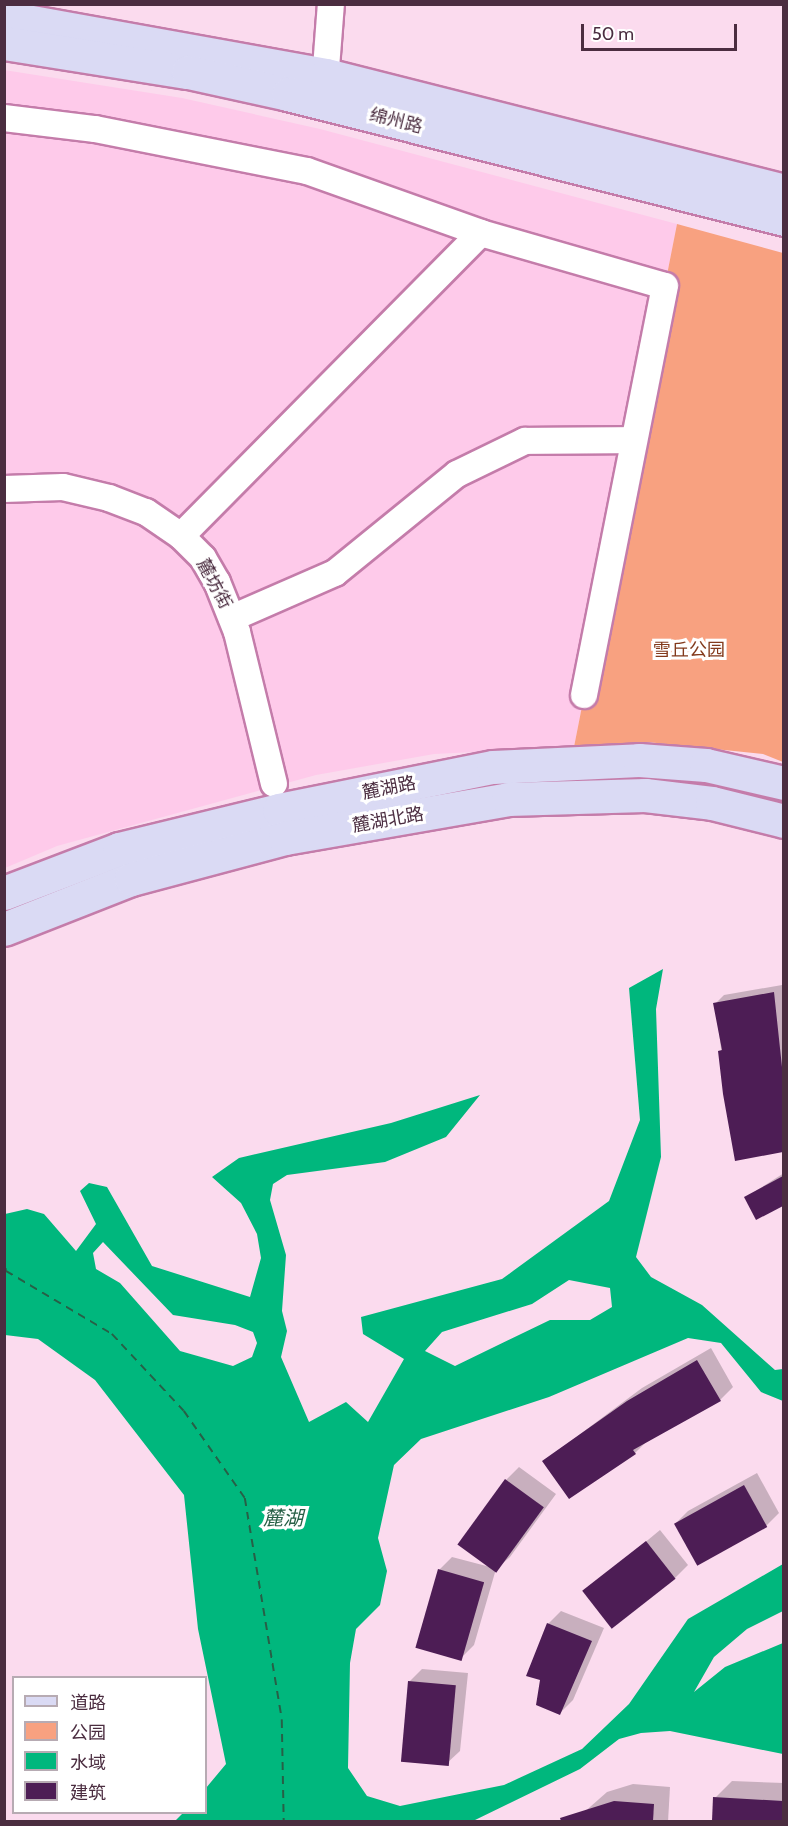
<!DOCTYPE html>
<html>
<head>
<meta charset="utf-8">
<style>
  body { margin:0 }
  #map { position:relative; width:788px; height:1826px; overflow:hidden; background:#fbdbee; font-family:Cabin,"Noto Sans SC",sans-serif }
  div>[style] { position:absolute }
  .built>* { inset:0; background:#fecaea }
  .green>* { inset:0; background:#f8a180 }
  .water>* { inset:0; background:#00b77d }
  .shadow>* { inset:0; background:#0003 }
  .ferry>* { height:1.5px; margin-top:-0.75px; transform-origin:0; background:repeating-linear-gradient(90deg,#275f46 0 8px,transparent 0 14px) }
  .building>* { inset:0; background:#4d1d55; transform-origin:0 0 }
  .roads { filter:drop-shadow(2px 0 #c47caa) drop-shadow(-2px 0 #c47caa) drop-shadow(0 2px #c47caa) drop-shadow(0 -2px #c47caa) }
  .street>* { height:26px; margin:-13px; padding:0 13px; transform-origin:13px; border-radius:13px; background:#fff }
  .secondary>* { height:33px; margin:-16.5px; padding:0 16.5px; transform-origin:16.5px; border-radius:16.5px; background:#dadaf4 }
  span { translate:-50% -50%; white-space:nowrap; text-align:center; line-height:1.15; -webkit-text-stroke:6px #fff; paint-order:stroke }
  .street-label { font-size:18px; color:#4b2d40 }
  .park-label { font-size:18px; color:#833a1c }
  .water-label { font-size:20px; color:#275f46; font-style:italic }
  .frame { position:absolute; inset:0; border:6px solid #4b2d40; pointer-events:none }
  .legend { position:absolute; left:12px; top:1676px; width:195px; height:138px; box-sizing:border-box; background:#fff; border:2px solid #b7abb3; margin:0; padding:8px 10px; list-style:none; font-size:18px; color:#4b2d40 }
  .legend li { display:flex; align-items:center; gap:12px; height:30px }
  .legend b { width:30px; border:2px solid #b7abb3 }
  .scale { position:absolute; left:581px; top:24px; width:156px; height:27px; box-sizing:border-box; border:3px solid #4b2d40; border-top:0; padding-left:8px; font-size:18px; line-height:21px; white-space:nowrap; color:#4b2d40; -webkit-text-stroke:4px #fff; paint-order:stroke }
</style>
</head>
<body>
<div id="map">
  <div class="built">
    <i style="clip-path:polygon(4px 70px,182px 98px,320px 129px,677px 224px,574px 747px,434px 754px,316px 775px,57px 846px,5px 868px)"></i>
  </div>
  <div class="green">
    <i style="clip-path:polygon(677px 224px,783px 253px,783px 762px,763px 754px,647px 742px,574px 747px)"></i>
  </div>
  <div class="water">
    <i style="clip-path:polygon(evenodd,663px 969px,656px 1009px,661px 1157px,636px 1257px,651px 1277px,702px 1305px,775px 1370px,783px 1369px,783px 1401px,761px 1392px,721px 1343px,688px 1338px,549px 1397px,421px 1439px,394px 1465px,378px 1538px,387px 1571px,380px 1605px,356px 1629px,350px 1663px,348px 1768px,367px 1796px,400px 1806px,504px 1785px,582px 1749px,629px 1704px,688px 1619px,783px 1564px,783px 1611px,747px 1629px,714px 1657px,694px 1692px,725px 1667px,783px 1643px,783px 1754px,670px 1731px,641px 1733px,619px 1739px,580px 1769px,473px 1821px,175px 1821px,183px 1813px,206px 1812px,206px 1788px,226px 1764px,198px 1629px,184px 1495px,95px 1380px,38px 1339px,5px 1335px,5px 1214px,27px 1209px,44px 1214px,76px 1251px,96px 1224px,80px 1191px,89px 1183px,107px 1187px,152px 1266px,250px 1297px,261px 1258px,257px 1234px,241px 1203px,212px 1177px,239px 1158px,391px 1123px,480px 1095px,446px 1137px,385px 1162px,287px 1175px,273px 1184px,270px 1200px,286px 1255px,282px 1311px,287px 1331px,281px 1357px,309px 1422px,346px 1402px,368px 1422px,404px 1359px,363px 1334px,361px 1317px,502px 1279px,609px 1201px,640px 1120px,629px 988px,663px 969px,103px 1242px,173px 1315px,235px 1325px,253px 1332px,257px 1343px,252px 1357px,233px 1366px,180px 1351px,120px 1283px,96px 1269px,93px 1253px,103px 1242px,663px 969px,569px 1280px,610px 1288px,612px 1307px,590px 1320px,550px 1320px,455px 1366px,425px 1351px,442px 1332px,532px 1304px,569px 1280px)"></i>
  </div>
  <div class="shadow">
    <i style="clip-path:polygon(782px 985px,784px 1150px,736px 1159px,715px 1004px,724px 995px)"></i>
    <i style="clip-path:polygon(784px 1173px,784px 1205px,757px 1218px,746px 1197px)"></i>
    <i style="clip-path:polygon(711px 1348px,733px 1387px,720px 1400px,647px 1441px,635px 1453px,544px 1461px,642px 1388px)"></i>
    <i style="clip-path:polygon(519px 1467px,556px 1494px,510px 1557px,496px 1569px,474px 1645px,461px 1658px,439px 1570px,452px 1557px,494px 1568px,506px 1480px)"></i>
    <i style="clip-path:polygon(757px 1473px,779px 1513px,766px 1526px,675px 1524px,688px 1511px)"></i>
    <i style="clip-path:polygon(660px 1530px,688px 1565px,675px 1578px,585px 1592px)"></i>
    <i style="clip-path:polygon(561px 1611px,604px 1628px,573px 1700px,560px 1713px,548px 1624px)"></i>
    <i style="clip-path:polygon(422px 1669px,468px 1673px,460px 1751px,446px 1764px,409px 1682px)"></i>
    <i style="clip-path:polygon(732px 1781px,784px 1783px,784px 1822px,714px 1822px,715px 1798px)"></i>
    <i style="clip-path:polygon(633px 1784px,670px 1787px,668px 1822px,573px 1822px,607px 1792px)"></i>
  </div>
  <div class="ferry">
    <i style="left:4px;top:1254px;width:17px;rotate:83deg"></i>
    <i style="left:6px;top:1271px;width:123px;rotate:30.7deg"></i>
    <i style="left:112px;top:1334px;width:105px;rotate:46.9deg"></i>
    <i style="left:184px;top:1411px;width:106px;rotate:55deg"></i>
    <i style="left:245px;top:1498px;width:225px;rotate:80.5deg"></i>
    <i style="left:282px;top:1720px;width:102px;rotate:88.9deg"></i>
  </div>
  <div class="building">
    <i style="clip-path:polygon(774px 992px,782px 1067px,783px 1152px,735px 1161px,723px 1094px,718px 1051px,722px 1050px,713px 1003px)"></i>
    <i style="clip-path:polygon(783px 1176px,783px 1206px,756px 1220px,744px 1197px)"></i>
    <i style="clip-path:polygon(697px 1360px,721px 1401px,633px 1450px,636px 1454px,569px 1499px,542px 1461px,627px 1401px)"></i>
    <i style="left:505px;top:1479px;width:48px;height:81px;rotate:36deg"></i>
    <i style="left:744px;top:1485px;width:48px;height:80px;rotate:61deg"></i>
    <i style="left:646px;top:1541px;width:48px;height:81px;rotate:52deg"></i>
    <i style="left:438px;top:1569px;width:48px;height:82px;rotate:16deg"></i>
    <i style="clip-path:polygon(547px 1623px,592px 1641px,560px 1715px,536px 1705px,540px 1680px,526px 1676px)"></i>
    <i style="left:408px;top:1681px;width:48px;height:81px;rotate:5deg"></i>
    <i style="clip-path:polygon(713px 1797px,783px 1801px,783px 1821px,712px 1821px)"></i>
    <i style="clip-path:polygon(614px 1801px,654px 1804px,653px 1821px,561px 1821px,560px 1818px)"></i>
  </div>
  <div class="roads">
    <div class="street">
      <i style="left:324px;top:94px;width:90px;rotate:-85.6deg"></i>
      <i style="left:4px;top:118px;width:92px;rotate:6.9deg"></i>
      <i style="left:95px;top:129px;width:216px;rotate:11.2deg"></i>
      <i style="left:307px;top:171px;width:185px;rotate:19.6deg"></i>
      <i style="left:481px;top:233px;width:191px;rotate:16.1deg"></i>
      <i style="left:665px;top:286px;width:417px;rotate:101.2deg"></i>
      <i style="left:4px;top:489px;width:59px;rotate:-1.9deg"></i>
      <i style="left:63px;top:487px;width:47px;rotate:13.4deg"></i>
      <i style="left:109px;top:498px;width:40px;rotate:21deg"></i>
      <i style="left:146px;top:512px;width:42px;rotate:34.4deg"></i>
      <i style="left:181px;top:536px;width:31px;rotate:45deg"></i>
      <i style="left:203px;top:558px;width:28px;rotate:60deg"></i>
      <i style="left:217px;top:582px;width:54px;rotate:68.2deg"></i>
      <i style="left:237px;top:632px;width:156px;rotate:76.3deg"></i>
      <i style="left:181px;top:536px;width:426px;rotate:-45.3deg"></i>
      <i style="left:232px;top:618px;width:112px;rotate:-23.6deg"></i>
      <i style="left:335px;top:573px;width:157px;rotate:-39.1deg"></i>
      <i style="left:457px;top:474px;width:76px;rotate:-25.9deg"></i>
      <i style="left:525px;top:441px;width:109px;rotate:-0.5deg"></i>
    </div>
    <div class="secondary">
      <i style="left:4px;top:17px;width:327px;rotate:10.2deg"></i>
      <i style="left:326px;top:75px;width:472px;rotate:14.2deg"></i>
      <i style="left:4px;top:43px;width:186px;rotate:9deg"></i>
      <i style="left:188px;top:72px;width:102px;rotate:12.4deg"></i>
      <i style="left:288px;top:94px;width:512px;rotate:14.14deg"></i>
      <i style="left:4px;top:893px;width:123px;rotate:-20.9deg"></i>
      <i style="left:119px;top:849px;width:165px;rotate:-13.7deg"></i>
      <i style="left:279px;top:810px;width:218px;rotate:-11.4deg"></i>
      <i style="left:493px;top:767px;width:146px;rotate:-2.7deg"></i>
      <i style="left:639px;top:760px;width:67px;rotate:4.3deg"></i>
      <i style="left:706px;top:765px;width:80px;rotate:13deg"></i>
      <i style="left:4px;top:929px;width:136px;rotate:-21.5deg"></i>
      <i style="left:131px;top:879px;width:159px;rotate:-14.9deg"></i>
      <i style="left:285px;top:838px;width:226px;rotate:-9.9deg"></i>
      <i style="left:508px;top:799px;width:137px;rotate:-1.7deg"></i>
      <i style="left:645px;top:795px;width:67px;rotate:6.8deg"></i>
      <i style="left:712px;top:803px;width:74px;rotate:14deg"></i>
    </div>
  </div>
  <div class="street-label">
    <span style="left:396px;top:121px;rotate:14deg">绵州路</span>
    <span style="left:214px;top:584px;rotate:62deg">麓坊街</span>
    <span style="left:389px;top:788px;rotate:-11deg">麓湖路</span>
    <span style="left:388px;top:820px;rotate:-10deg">麓湖北路</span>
  </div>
  <div class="park-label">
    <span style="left:689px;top:650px">雪丘公园</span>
  </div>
  <div class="water-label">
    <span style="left:283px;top:1518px">麓湖</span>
  </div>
  <div class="frame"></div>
  <ul class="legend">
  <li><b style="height:8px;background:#dadaf4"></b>道路</li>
  <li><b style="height:16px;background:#f8a180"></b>公园</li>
  <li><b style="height:16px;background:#00b77d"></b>水域</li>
  <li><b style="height:16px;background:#4d1d55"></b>建筑</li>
  </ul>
  <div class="scale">50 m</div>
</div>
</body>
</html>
